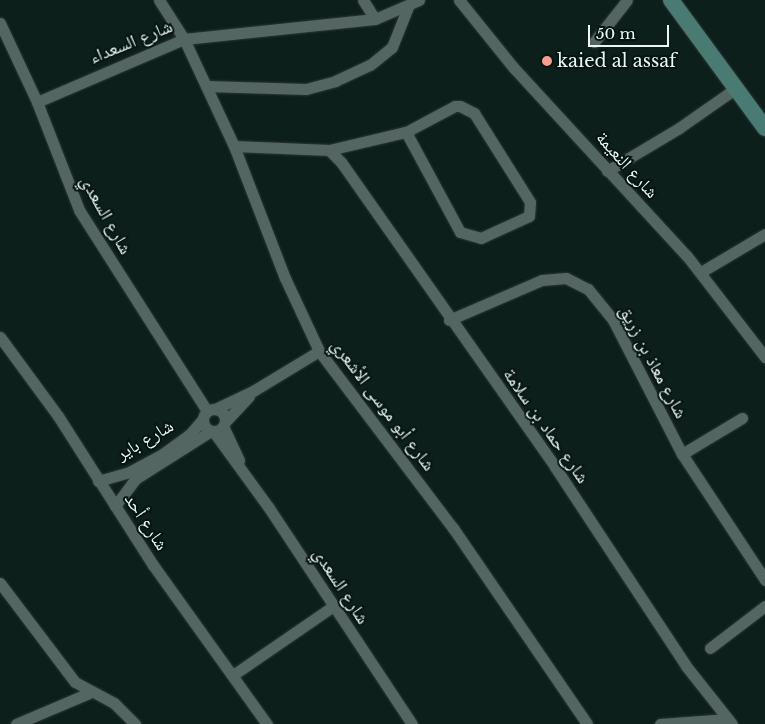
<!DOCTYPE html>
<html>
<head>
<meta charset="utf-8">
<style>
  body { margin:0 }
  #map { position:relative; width:765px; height:724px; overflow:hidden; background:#0d1f1b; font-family:"Libre Baskerville","Noto Naskh Arabic",serif }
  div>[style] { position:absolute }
  .roads { filter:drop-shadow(0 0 1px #2f3836) drop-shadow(0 0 1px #2f3836) }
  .street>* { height:11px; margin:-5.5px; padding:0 5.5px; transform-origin:5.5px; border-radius:5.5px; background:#536662 }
  .street>.ring { margin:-5.5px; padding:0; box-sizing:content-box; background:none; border:11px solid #536662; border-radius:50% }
  .secondary>* { height:16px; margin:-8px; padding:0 8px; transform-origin:8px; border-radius:8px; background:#4a7b73 }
  .dots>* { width:14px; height:14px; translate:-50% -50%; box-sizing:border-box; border:2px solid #051512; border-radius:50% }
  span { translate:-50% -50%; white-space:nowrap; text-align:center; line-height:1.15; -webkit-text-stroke:4px #051512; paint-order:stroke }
  .street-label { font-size:18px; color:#ecf7f4 }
  .poi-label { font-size:18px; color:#ecf7f4 }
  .left { translate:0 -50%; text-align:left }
  .scale { position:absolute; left:588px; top:25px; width:81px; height:22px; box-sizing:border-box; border:2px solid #ecf7f4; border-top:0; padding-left:6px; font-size:15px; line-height:18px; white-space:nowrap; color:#ecf7f4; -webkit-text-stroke:4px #051512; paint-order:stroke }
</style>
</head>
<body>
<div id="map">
  <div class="roads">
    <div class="street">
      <div style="left:159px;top:0;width:46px;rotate:57.3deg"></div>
      <div style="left:184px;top:39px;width:118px;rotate:65deg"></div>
      <div style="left:234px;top:146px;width:142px;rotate:68.9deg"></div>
      <div style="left:285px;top:278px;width:81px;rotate:65deg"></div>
      <div style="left:319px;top:351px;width:222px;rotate:52.9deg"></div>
      <div style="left:453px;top:528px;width:237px;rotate:55.6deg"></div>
      <div style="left:363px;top:0;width:22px;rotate:58deg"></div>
      <div style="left:459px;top:0;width:86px;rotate:51.1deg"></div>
      <div style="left:513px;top:67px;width:257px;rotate:47.4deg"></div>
      <div style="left:687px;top:256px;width:128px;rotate:52.3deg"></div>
      <div style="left:0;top:23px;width:87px;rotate:64.9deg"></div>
      <div style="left:37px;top:102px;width:116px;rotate:68.7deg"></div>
      <div style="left:79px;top:210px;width:238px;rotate:57.5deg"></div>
      <div style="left:594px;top:42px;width:53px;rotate:-51.8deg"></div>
      <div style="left:206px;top:86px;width:100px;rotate:1.7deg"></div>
      <div style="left:306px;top:89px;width:30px;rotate:-15deg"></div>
      <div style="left:335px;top:81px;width:38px;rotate:-25deg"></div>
      <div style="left:370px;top:65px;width:28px;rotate:-39deg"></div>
      <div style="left:392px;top:47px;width:43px;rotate:-68.2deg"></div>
      <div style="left:37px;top:102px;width:160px;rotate:-23.2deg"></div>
      <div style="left:184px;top:39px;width:192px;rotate:-6deg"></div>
      <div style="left:375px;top:19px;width:48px;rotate:-23.4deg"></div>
      <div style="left:234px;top:146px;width:95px;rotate:2.4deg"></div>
      <div style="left:329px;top:150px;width:79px;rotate:-13.2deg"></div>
      <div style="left:406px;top:132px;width:55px;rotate:-28deg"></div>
      <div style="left:455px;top:106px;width:5px"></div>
      <div style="left:460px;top:106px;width:16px;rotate:27deg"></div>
      <div style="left:474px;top:113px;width:105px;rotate:57.8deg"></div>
      <div style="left:530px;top:202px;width:14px;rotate:94deg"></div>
      <div style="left:529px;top:216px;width:53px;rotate:155.4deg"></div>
      <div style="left:481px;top:238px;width:22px;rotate:-164deg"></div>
      <div style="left:460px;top:232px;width:114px;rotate:-118.4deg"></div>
      <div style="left:329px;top:150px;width:17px;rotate:45deg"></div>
      <div style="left:341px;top:162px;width:373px;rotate:54.9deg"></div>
      <div style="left:555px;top:467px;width:238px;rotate:56.6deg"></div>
      <div style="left:686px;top:666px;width:74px;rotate:51.6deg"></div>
      <div style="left:607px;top:171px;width:84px;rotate:-30.8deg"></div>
      <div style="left:679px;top:128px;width:68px;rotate:-34.9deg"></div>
      <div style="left:701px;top:272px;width:74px;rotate:-30.7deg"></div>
      <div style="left:449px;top:320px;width:101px;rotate:-23.3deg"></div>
      <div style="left:542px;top:280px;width:24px;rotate:-5deg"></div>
      <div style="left:566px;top:278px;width:25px;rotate:27deg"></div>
      <div style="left:588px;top:289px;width:40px;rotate:51deg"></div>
      <div style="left:613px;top:320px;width:151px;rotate:62.8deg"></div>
      <div style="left:682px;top:454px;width:151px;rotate:56.6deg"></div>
      <div style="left:0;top:337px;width:98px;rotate:53.7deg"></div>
      <div style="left:58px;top:416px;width:177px;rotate:57.5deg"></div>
      <div style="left:153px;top:565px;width:196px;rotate:54.4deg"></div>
      <div class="ring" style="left:203px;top:409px;width:11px;height:11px"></div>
      <div style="left:215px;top:409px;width:42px;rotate:-25.3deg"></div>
      <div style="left:253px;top:391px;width:77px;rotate:-31.2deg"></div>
      <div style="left:225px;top:422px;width:35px;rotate:-47deg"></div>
      <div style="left:223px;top:426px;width:38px;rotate:65deg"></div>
      <div style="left:213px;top:431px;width:95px;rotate:54deg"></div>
      <div style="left:269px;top:508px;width:259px;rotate:56.5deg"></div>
      <div style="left:682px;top:454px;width:70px;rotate:-31deg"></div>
      <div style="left:98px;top:481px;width:32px;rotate:-16deg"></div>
      <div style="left:129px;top:472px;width:40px;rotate:-28deg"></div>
      <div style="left:164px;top:453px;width:31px;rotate:-36deg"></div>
      <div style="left:189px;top:435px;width:21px;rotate:-49deg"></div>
      <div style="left:115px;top:506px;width:34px;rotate:-53deg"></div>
      <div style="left:135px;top:479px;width:90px;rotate:-32.3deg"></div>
      <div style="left:0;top:583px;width:124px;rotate:52.9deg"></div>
      <div style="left:75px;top:682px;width:44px;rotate:28.3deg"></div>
      <div style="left:114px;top:703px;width:30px;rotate:45deg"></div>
      <div style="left:710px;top:648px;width:69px;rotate:-37.4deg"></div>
      <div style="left:233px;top:675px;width:120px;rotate:-34.5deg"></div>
      <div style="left:16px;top:724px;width:79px;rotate:-23deg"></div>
      <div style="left:660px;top:724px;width:68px;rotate:-4.2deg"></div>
    </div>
    <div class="secondary">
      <div style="left:671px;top:0;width:159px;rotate:53.7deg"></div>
    </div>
  </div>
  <div class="dots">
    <div style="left:547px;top:61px;background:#f59d8e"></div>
  </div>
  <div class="street-label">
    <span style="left:131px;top:42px;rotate:-22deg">شارع السعداء</span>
    <span style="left:627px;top:165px;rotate:48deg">شارع النعيمة</span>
    <span style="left:106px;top:215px;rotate:61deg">شارع السعدي</span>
    <span style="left:653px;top:362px;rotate:62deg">شارع معاذ بن زريق</span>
    <span style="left:383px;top:405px;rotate:53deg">شارع أبو موسى الأشعري</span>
    <span style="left:546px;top:426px;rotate:55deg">شارع حماد بن سلامة</span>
    <span style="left:145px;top:440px;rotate:-30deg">شارع باير</span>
    <span style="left:146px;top:522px;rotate:57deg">شارع أحد</span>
    <span style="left:341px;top:586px;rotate:57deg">شارع السعدي</span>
  </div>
  <div class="poi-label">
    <span class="left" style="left:557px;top:61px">kaied al assaf</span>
  </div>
  <div class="scale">50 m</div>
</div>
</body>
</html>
